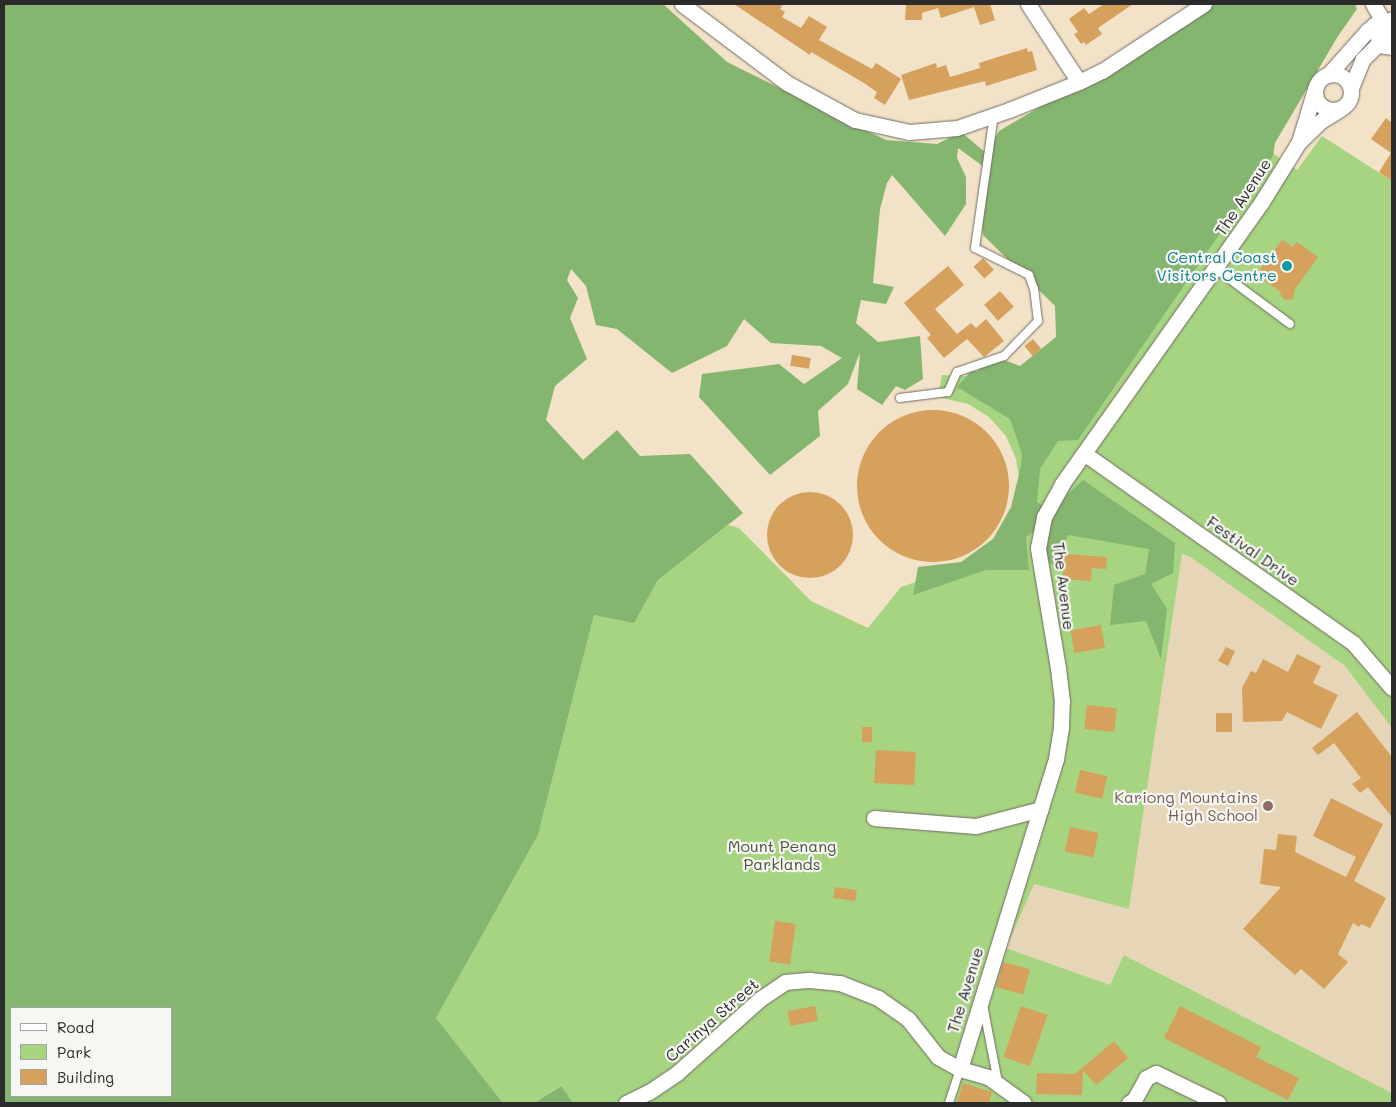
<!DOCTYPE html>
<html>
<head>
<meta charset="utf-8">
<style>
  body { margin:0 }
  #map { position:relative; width:1396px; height:1107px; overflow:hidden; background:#f2e2c8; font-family:Mali,sans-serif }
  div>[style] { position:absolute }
  .built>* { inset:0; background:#e7d5b7 }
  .green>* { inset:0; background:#a6d481 }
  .forest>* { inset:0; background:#84b66f }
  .building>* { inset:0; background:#d6a05d; transform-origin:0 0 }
  .round { border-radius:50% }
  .roads { filter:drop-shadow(0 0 1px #716b62) drop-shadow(0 0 1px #716b62) }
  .lane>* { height:8px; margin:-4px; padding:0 4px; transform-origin:4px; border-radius:4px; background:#fff }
  .street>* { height:15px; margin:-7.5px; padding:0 7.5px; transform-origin:7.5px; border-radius:7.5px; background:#fff }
  .street>.ring { margin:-7.5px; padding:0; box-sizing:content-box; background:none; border:15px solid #fff; border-radius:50% }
  .highway>* { height:28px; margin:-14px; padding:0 14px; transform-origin:14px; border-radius:14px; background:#fff }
  .dots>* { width:14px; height:14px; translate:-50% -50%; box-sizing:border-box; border:2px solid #f6f6f2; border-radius:50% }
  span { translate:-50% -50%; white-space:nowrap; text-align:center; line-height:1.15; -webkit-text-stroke:4.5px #f6f6f2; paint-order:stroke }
  .street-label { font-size:16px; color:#2b2b2b }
  .culture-label { font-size:16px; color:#0d838f }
  .right { translate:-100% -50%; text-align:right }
  .education-label { font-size:16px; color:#785e54 }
  .park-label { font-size:16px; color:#4a5540 }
  .frame { position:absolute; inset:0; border:5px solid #2b2b2b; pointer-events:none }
  .legend { position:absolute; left:10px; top:1007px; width:162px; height:90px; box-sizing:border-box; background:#f6f6f2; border:1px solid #a5a5a2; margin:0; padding:6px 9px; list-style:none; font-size:15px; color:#2b2b2b }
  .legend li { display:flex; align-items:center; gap:10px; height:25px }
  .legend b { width:25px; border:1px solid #a5a5a2 }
</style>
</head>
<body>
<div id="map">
  <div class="built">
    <div style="clip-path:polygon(1182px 554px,1189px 556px,1345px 666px,1392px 728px,1392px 1093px,1125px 955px,1110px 985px,1006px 948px,1033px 884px,1129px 909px)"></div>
  </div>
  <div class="green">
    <div style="clip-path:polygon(1322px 136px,1392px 181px,1392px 728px,1345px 666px,1189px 556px,1182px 554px,1129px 909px,1034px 884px,1006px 948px,1110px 985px,1124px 955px,1392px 1093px,1392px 1103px,573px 1103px,560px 1086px,534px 1103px,503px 1103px,436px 1018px,538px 835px,594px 615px,634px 622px,658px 580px,728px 525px,739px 528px,811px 601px,868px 628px,901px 587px,974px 562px,1007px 531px,1020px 484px,1016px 459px,1006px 436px,989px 417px,968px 404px,938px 397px,942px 375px,1007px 378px,1067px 344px,1255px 141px,1297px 170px)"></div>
  </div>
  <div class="forest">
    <div style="clip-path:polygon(evenodd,4px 4px,663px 4px,727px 62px,886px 140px,937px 144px,961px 132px,986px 153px,999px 131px,1215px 4px,1355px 4px,1357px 9px,1338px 36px,1275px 143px,1273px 156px,1078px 440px,1058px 441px,1040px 469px,1037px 502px,1051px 510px,1083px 480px,1175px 543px,1173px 573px,1151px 584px,1167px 609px,1161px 659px,1146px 621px,1110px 625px,1114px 585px,1145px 574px,1149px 549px,1068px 535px,1055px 569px,1044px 555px,1047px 521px,1026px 537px,1029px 570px,986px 570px,913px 595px,918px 567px,961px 562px,993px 539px,1011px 507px,1021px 466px,1022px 454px,1010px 419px,957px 387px,971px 371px,978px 371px,980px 365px,996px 357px,1020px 366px,1056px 337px,1055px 306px,983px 235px,981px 196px,988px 170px,958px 148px,957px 158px,966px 177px,966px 204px,945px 236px,892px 175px,887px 183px,880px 209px,873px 283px,894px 287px,886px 304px,861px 300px,856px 323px,878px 342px,920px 336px,923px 379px,905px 390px,896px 386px,882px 405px,857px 389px,860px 352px,848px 384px,818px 411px,820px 436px,770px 475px,699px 397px,702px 374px,779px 364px,804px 384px,842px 358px,821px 346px,771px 343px,744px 319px,727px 346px,672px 373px,617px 329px,596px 325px,586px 286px,571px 269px,567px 280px,578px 298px,570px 318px,587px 359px,555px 386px,546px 420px,583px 460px,617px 430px,640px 456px,690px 454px,743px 513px,658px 580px,634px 623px,594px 615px,538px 835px,436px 1018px,503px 1103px,4px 1103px,4px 4px,11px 1008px,171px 1008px,171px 1096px,11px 1096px,11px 1008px)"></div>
    <div style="clip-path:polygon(561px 1086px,573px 1103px,534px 1103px)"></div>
  </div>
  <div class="building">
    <div style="clip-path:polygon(734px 4px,783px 4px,780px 9px,785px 12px,782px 17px,801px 28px,809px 16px,827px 27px,819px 40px,872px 69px,876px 63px,901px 79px,885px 105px,874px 98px,877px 92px,864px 83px,811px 52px,810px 55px)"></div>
    <div style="clip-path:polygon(906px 4px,990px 4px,995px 20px,980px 25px,974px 7px,941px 18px,938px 8px,922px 13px,922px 20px,905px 20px)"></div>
    <div style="clip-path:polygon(1104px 4px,1133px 4px,1098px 28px,1102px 34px,1086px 45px,1084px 42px,1081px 44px,1074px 34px,1078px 32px,1069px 19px,1084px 8px,1089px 14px)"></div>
    <div style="clip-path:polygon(1027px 48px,1028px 52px,1032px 51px,1037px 70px,986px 86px,985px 81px,909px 100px,901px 75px,936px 63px,937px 68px,946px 65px,950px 77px,980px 68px,979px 63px)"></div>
    <div style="clip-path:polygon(1386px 118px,1392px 123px,1392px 181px,1379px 172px,1391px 153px,1371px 139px)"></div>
    <div style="clip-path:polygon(1282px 240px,1293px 247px,1297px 242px,1318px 257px,1295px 289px,1293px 299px,1285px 300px,1280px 294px,1281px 292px,1256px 275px)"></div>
    <div style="left:983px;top:258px;width:16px;height:13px;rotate:47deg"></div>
    <div style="clip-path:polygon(948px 266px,964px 285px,935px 309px,957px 334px,971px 323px,976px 328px,986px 319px,1004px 341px,984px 357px,967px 339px,944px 358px,927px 338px,931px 335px,904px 303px)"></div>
    <div style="left:1000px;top:291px;width:21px;height:21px;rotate:49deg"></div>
    <div style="left:1033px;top:339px;width:13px;height:11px;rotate:51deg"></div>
    <div style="left:792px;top:355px;width:19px;height:11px;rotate:9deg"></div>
    <div class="round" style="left:857px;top:410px;width:152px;height:152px"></div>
    <div class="round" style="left:767px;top:492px;width:86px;height:86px"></div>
    <div style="clip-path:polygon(1064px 554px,1107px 557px,1106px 569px,1092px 568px,1091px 581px,1063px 579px)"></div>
    <div style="left:1101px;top:625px;width:23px;height:31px;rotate:80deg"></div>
    <div style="clip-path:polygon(1226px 647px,1235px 651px,1228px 666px,1218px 661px)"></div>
    <div style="clip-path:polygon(1297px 654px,1321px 666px,1313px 683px,1338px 695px,1321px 729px,1287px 712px,1282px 721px,1243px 722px,1242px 688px,1251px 671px,1256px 673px,1263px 659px,1288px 672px)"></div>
    <div style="left:1087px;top:705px;width:30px;height:24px;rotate:6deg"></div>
    <div style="clip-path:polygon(1357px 712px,1392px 757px,1392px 817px,1368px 787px,1360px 793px,1352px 784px,1361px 778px,1334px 743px,1318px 755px,1312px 748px)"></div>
    <div style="left:1216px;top:713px;width:16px;height:19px"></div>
    <div style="left:862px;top:727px;width:10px;height:15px"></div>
    <div style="left:876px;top:750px;width:40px;height:33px;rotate:3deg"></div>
    <div style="left:1080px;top:770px;width:28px;height:23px;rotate:13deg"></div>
    <div style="clip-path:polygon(1331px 798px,1383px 824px,1354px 881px,1386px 898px,1370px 928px,1361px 924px,1359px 927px,1353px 923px,1338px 954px,1348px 962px,1324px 989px,1301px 969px,1295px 975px,1243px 929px,1281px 887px,1260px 884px,1264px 849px,1276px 850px,1278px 834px,1297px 836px,1295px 852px,1346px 877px,1356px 857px,1313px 836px)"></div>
    <div style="left:1070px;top:827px;width:29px;height:25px;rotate:12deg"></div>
    <div style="left:835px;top:887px;width:22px;height:11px;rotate:8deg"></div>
    <div style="left:775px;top:921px;width:21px;height:41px;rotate:8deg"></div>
    <div style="left:1003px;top:962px;width:28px;height:26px;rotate:15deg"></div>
    <div style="left:815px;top:1006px;width:15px;height:28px;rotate:79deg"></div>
    <div style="left:1021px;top:1006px;width:28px;height:54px;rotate:19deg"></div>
    <div style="clip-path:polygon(1180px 1006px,1261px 1047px,1256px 1057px,1299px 1078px,1288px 1100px,1164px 1038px)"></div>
    <div style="clip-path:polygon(1114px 1041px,1128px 1058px,1096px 1085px,1083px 1070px,1082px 1095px,1036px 1094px,1037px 1073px,1075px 1074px)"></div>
    <div style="clip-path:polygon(963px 1083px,992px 1092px,989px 1103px,957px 1103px)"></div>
  </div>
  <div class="roads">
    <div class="lane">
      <div style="left:1216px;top:269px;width:92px;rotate:36.6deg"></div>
      <div style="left:900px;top:398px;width:48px;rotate:-7.1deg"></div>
      <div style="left:948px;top:392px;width:22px;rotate:-66deg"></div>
      <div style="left:957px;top:372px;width:50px;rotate:-18.8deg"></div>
      <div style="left:1004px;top:356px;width:49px;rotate:-45.8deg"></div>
      <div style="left:1038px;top:321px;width:32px;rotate:-97deg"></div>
      <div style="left:1034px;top:289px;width:15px;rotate:-110deg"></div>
      <div style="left:1029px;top:275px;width:60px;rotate:-153.4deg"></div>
      <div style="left:975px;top:248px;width:134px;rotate:-81.9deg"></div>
      <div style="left:983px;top:1005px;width:78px;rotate:79deg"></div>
      <div style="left:949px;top:1103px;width:36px;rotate:-72deg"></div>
    </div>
    <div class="street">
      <div style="left:682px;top:4px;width:131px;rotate:37deg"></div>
      <div style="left:787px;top:83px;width:77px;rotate:28.6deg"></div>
      <div style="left:855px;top:120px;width:55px;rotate:12.5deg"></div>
      <div style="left:909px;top:132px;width:48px;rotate:-4.8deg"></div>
      <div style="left:957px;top:128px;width:55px;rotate:-19.1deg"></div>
      <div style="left:1009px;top:110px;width:75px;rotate:-21.8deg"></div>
      <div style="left:1079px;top:82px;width:25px;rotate:-26deg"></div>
      <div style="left:1102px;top:71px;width:122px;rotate:-33.3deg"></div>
      <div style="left:1028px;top:4px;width:93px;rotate:56.8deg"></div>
      <div style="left:1373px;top:4px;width:12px;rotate:59deg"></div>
      <div style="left:1379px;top:14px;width:18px;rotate:84deg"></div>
      <div class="ring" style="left:1315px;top:74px;width:21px;height:21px"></div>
      <div style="left:1328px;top:75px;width:59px;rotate:-48.4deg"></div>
      <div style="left:1367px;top:31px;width:9px;rotate:-41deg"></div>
      <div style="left:1374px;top:25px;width:19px;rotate:-18deg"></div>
      <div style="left:1351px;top:88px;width:31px;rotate:-68deg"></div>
      <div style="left:1363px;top:59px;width:25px;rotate:-45deg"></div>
      <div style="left:1381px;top:41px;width:10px;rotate:-17deg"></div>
      <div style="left:1300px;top:141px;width:29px;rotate:-44deg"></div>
      <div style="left:1321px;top:121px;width:22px;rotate:-32deg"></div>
      <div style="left:1085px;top:454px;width:329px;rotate:35.2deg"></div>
      <div style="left:1354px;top:644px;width:58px;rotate:49.2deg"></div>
      <div style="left:874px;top:818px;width:102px;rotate:4.5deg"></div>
      <div style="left:976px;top:826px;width:67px;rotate:-14.7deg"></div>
      <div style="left:960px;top:1069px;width:325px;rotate:-72.8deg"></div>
      <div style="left:1056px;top:759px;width:33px;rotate:-81deg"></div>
      <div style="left:1061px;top:726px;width:25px;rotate:-88deg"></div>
      <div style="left:1062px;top:701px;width:33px;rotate:-97deg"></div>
      <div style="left:1058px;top:668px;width:122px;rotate:-99.5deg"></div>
      <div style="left:1038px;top:548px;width:32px;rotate:-79deg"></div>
      <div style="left:1044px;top:517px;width:38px;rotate:-61deg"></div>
      <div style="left:1062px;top:484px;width:344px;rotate:-54.7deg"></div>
      <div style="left:1261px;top:203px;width:72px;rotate:-58.1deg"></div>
      <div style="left:1299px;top:142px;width:55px;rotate:-73.2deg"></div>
      <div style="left:626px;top:1103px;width:25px;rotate:-26deg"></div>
      <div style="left:649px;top:1092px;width:34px;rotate:-34deg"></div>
      <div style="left:677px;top:1073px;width:111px;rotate:-41.7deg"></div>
      <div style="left:760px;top:999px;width:30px;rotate:-34deg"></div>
      <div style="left:785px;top:982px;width:25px;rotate:-5deg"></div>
      <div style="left:810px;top:980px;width:30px;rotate:6deg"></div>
      <div style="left:840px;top:983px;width:41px;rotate:21.5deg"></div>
      <div style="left:878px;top:998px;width:37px;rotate:35deg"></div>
      <div style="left:908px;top:1019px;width:48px;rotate:51.7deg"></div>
      <div style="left:938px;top:1057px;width:25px;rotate:29deg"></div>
      <div style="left:960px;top:1069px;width:29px;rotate:16deg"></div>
      <div style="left:988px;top:1077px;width:44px;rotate:35.8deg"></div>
      <div style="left:1129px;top:1103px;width:6px;rotate:-31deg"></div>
      <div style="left:1134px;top:1100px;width:25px;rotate:-61deg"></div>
      <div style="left:1146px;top:1078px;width:11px;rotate:-27deg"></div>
      <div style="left:1156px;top:1073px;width:69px;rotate:25.8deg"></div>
    </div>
    <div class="highway">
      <div style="left:1385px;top:40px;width:7px;rotate:8deg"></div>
    </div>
  </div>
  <div class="dots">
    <div style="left:1287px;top:266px;background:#0f9aa8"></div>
    <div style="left:1268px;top:806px;background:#8d6e63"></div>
  </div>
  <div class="street-label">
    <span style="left:1243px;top:197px;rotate:-57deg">The Avenue</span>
    <span style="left:1253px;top:551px;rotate:35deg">Festival Drive</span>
    <span style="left:1064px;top:586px;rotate:83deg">The Avenue</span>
    <span style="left:965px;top:990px;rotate:-73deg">The Avenue</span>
    <span style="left:712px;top:1020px;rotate:-41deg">Carinya Street</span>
  </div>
  <div class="culture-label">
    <span class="right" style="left:1277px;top:266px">Central Coast<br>Visitors Centre</span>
  </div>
  <div class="education-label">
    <span class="right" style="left:1258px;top:806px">Kariong Mountains<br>High School</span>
  </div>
  <div class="park-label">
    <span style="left:782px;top:855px">Mount Penang<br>Parklands</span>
  </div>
  <div class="frame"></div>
  <ul class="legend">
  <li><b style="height:6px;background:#fff"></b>Road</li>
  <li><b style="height:14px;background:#a6d481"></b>Park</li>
  <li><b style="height:14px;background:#d6a05d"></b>Building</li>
  </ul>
</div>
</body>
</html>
